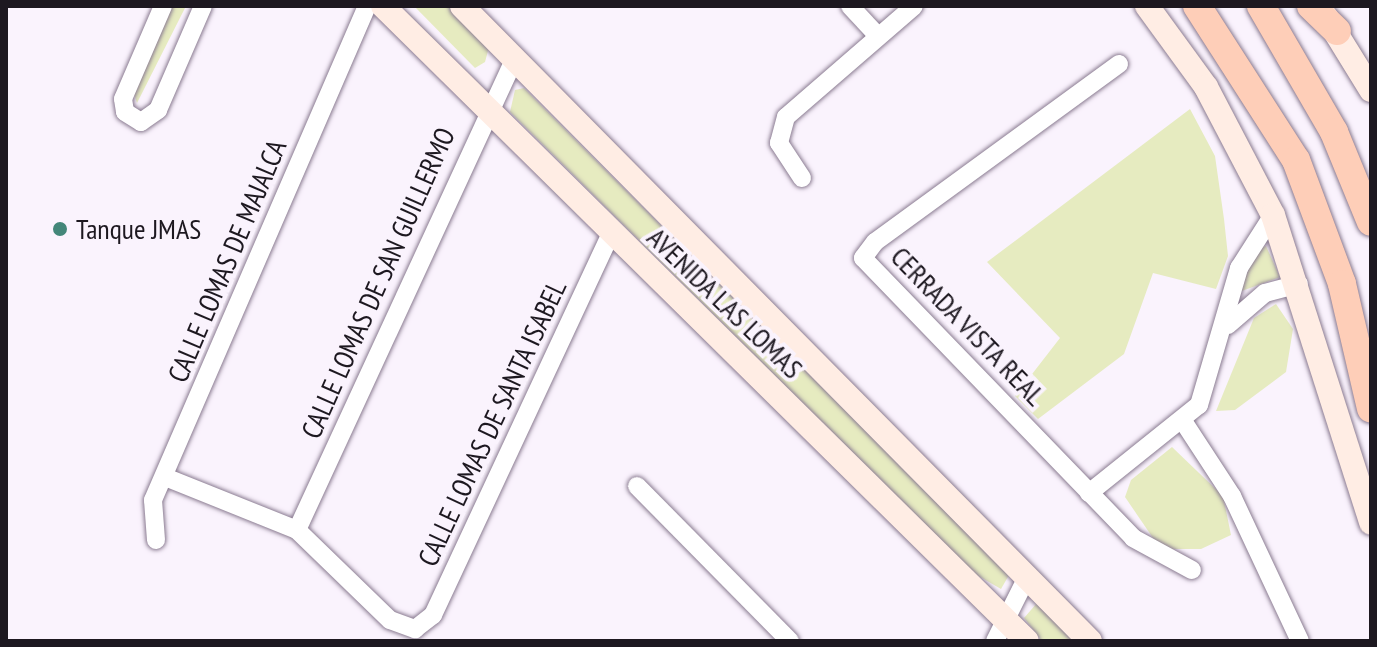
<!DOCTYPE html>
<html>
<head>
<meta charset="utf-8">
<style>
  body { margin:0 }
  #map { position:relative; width:1377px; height:647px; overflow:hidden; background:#faf3fd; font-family:"PT Sans Narrow",sans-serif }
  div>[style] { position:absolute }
  .green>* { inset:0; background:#e6ebc0 }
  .roads { filter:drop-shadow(0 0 2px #8a7b91) drop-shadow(0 0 2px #8a7b91) }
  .minor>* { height:18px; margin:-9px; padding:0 9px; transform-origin:9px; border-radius:9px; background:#fff }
  .secondary>* { height:24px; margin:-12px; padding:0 12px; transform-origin:12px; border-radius:12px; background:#ffede4 }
  .trunk>* { height:28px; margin:-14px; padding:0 14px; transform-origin:14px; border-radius:14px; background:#feceb8 }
  .dots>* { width:22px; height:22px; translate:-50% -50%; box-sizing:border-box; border:4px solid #faf3fd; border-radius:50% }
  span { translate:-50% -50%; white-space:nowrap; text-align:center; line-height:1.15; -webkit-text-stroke:8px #faf3fd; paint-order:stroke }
  .poi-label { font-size:28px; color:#1d1820 }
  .left { translate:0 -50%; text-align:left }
  .street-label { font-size:28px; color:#1d1820 }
  .frame { position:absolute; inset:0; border:8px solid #1d1820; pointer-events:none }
</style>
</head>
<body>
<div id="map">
  <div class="green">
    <div style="clip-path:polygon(172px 6px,186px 6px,137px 103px,134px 94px)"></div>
    <div style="clip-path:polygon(414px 6px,448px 6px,489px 47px,485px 62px,475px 68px)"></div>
    <div style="clip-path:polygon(524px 88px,1009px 575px,1001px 589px,975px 574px,510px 112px,515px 90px)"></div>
    <div style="clip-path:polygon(1190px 109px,1215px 156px,1224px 219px,1228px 256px,1216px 289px,1153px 273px,1124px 354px,1038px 419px,1015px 396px,1060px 338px,987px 262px)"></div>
    <div style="clip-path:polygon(1266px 246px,1280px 277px,1239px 292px,1256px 249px)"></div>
    <div style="clip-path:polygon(1276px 304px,1293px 329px,1286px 372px,1235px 410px,1216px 411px,1254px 318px)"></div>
    <div style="clip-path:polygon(1172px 447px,1223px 496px,1231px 535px,1201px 549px,1167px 549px,1155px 541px,1125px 497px,1131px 480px)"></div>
    <div style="clip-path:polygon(1037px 603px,1078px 641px,1042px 641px,1024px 618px)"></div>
  </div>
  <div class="roads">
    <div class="minor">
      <div style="left:163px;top:6px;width:101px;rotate:113.3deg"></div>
      <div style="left:123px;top:99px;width:13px;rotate:81deg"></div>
      <div style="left:125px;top:112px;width:19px;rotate:32deg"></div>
      <div style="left:141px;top:122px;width:21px;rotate:-35deg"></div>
      <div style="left:158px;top:110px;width:113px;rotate:-66.6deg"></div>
      <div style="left:850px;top:6px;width:41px;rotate:47deg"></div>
      <div style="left:1119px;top:64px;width:302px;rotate:143.9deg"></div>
      <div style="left:875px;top:242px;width:20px;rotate:127deg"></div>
      <div style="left:863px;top:258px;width:389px;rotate:46deg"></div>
      <div style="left:1133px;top:538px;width:67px;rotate:28.5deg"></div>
      <div style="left:802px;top:178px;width:42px;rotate:-123.3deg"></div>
      <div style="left:779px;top:143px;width:27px;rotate:-75deg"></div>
      <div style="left:786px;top:117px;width:169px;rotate:-40.9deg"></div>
      <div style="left:1228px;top:325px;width:49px;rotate:-40.9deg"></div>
      <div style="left:1265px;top:293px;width:35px;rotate:-15deg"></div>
      <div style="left:1183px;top:421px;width:90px;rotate:56.8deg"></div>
      <div style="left:1232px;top:496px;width:160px;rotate:64.9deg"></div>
      <div style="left:165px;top:477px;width:142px;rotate:21.9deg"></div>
      <div style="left:297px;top:530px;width:129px;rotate:44.1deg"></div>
      <div style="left:390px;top:620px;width:27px;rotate:20deg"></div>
      <div style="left:415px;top:629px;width:23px;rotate:-38deg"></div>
      <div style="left:433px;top:615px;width:421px;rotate:-65deg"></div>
      <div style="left:637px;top:486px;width:218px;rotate:45.4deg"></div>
      <div style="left:1089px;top:493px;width:141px;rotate:-38.7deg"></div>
      <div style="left:1199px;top:405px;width:143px;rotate:-73.7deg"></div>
      <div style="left:1239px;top:268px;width:63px;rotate:-57.3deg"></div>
      <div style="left:297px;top:530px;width:518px;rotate:-65.22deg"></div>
      <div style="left:156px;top:540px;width:40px;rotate:-94.3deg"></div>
      <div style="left:153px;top:500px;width:538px;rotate:-66.58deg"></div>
      <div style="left:995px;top:641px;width:69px;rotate:-63.4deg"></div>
    </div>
    <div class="secondary">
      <div style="left:383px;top:6px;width:904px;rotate:44.6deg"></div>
      <div style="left:462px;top:6px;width:893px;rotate:45.32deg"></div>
      <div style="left:1147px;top:6px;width:100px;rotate:53.9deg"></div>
      <div style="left:1206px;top:87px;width:144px;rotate:62.4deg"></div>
      <div style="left:1273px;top:215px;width:323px;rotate:72.3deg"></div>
      <div style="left:1326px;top:17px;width:86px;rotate:58.3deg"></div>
    </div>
    <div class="trunk">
      <div style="left:1197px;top:6px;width:183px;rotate:57.3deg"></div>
      <div style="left:1296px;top:160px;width:132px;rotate:69.6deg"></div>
      <div style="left:1342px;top:284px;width:128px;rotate:76.9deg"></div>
      <div style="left:1261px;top:6px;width:146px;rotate:59.9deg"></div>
      <div style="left:1334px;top:132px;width:97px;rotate:67.7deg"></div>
      <div style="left:1311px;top:6px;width:36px;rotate:44deg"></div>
    </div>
  </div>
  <div class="dots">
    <div style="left:60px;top:229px;background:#438679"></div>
  </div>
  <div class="poi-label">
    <span class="left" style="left:76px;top:229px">Tanque JMAS</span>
  </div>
  <div class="street-label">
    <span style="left:227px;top:261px;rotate:-67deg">CALLE LOMAS DE MAJALCA</span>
    <span style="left:378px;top:283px;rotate:-66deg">CALLE LOMAS DE SAN GUILLERMO</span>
    <span style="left:725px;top:303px;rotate:44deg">AVENIDA LAS LOMAS</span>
    <span style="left:968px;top:326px;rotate:46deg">CERRADA VISTA REAL</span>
    <span style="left:492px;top:423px;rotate:-65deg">CALLE LOMAS DE SANTA ISABEL</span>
  </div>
  <div class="frame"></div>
</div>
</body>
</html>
